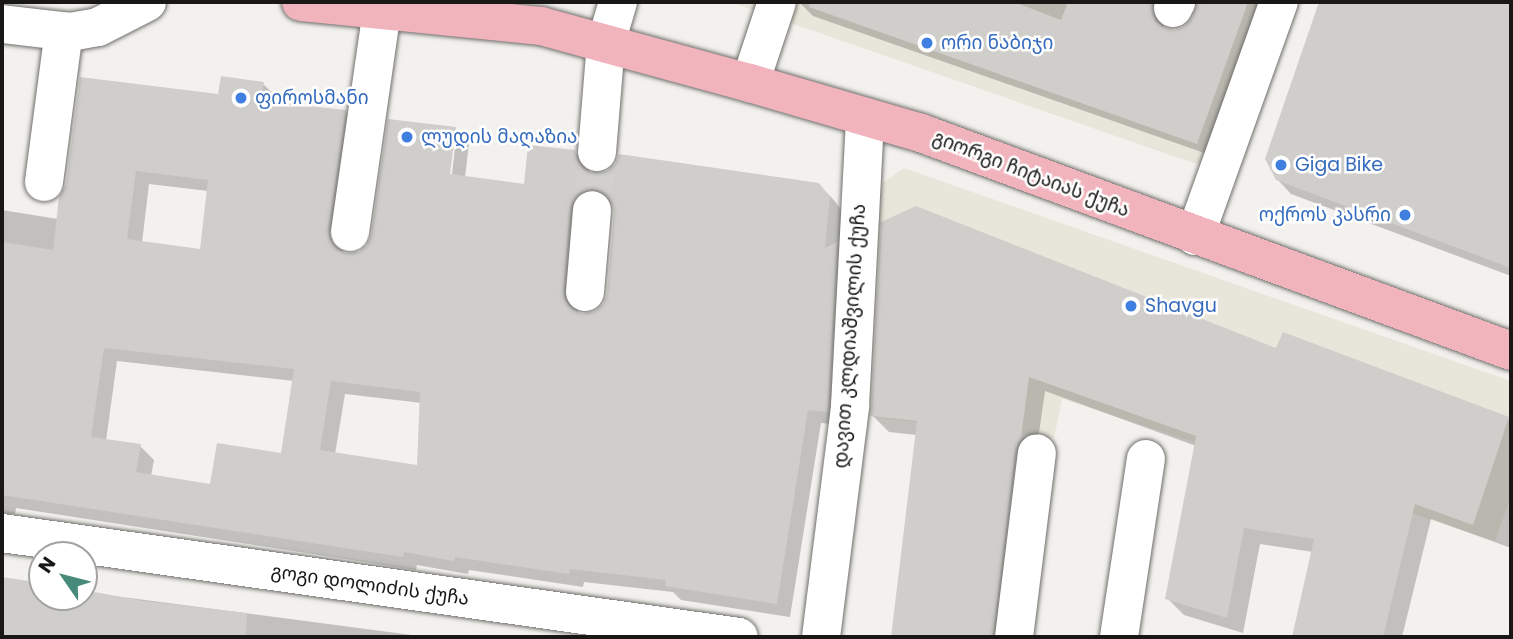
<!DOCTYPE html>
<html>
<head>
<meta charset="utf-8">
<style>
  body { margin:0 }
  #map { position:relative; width:1513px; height:639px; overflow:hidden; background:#f2f1ed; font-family:Poppins,"Noto Sans Georgian",sans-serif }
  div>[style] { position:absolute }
  .built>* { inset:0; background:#e8e5da }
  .shadow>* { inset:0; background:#0003 }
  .building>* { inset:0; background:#d0cecb }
  .minor-tunnel>* { height:38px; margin-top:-19px; transform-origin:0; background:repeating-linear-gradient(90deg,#d1d0cd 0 38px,transparent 0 57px) }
  .roads { filter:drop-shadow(0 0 2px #706f6c) drop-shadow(0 0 2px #706f6c) }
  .minor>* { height:38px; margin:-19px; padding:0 19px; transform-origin:19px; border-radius:19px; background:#fff }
  .major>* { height:38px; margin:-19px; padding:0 19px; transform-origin:19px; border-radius:19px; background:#f1b4bd }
  .dots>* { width:19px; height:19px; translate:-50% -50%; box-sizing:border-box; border:4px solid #fff; border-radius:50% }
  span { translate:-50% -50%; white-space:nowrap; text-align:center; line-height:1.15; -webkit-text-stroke:5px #fff; paint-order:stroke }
  .shop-label { font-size:19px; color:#366cbe }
  .left { translate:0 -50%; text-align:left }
  .right { translate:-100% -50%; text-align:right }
  .street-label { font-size:19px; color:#191817 }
  .frame { position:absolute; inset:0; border:4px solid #191817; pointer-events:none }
  .north { position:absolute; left:28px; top:541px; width:70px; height:70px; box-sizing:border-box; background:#fff; border:2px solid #a3a3a2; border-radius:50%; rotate:305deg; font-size:19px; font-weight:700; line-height:28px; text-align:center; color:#191817 }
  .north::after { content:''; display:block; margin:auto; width:24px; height:32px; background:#478a7c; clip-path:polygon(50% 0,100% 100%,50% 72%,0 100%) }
</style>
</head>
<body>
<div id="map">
  <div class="built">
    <div style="clip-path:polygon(730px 2px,1263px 2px,1209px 159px,1199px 165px)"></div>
    <div style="clip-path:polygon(904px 168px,1511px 381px,1511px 496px,1495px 541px,1062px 399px,1054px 438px,857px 415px,881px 184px)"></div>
  </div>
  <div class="shadow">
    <div style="clip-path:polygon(1172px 2px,1163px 24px,1165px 30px,1174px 32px,1186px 28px,1197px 12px,1199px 2px,1265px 2px,1210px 155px,813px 16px,799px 2px)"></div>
    <div style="clip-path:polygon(1322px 2px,1511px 2px,1511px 276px,1291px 194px,1277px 179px,1267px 159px)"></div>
    <div style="clip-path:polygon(evenodd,263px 84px,277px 97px,276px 104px,345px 111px,359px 125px,343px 254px,359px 254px,368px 247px,455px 129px,469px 143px,465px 178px,525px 186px,574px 151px,589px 166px,590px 174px,818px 184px,833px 199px,843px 212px,841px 425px,821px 423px,790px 617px,681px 600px,673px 592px,584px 582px,583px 587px,469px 570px,468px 574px,417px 565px,416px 570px,16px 508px,15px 514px,2px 512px,2px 210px,58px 219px,220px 96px,263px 84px,453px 139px,456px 139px,451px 183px,447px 182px,453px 139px,263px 84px,149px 184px,208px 191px,201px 251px,142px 243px,149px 184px,263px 84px,608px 201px,614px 203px,616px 211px,608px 295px,604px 306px,594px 314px,584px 316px,578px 313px,577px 306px,608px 201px,263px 84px,117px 361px,294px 381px,283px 455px,211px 486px,151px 476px,154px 460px,140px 446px,106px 441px,117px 361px,263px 84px,345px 394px,422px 403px,419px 467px,335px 454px,345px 394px)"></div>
    <div style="clip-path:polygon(883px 223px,1277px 350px,1284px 335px,1511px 420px,1511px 548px,1431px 519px,1402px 637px,1294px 637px,1313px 552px,1260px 544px,1243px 633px,1184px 615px,1167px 598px,1196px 446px,1045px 391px,1010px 637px,893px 637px,917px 435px,889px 432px,873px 416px)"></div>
    <div style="clip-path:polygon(21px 582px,42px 585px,42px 597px,84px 597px,84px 592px,427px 637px,12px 637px)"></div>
  </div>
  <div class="building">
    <div style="clip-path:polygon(810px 2px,1014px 2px,1061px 20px,1068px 2px,1153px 2px,1155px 21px,1163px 27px,1174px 30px,1184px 27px,1192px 18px,1198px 2px,1248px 2px,1197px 144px,809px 7px)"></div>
    <div style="clip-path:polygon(1319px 2px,1511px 2px,1511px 268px,1276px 180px,1265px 159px)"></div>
    <div style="clip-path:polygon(evenodd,221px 76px,264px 82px,261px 101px,346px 110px,328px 230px,330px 239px,336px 249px,346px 253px,359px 252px,367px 246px,371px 236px,388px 119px,456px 127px,450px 174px,524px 184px,528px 145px,575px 150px,578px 162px,584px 170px,595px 174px,607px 171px,615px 164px,619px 154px,819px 183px,830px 197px,825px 248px,837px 242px,828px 404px,827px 412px,808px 410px,777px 604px,665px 586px,666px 580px,570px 569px,569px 574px,455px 557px,454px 561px,404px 552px,403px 557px,2px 495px,2px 242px,53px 250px,59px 197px,66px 185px,80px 77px,218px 94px,221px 76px,136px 171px,208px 180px,200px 249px,127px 239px,136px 171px,221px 76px,593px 188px,605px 193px,611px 200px,614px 211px,607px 294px,603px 304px,595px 311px,582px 314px,572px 309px,565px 301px,563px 291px,570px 208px,575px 197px,583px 190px,593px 188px,221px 76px,104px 348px,294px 369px,281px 453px,217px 443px,210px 484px,136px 472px,141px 444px,91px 437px,104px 348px,221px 76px,331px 381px,420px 392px,417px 465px,320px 450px,331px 381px)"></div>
    <div style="clip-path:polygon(916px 206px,1276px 348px,1283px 332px,1509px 417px,1473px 525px,1415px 504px,1383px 637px,1292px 637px,1314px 539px,1244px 528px,1227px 618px,1165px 599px,1196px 436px,1029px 377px,1021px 438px,1015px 450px,993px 637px,891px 637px,917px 421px,871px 416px,881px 222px)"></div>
    <div style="clip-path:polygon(2px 577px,42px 583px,42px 597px,84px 597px,84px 590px,143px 601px,247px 613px,246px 637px,2px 637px)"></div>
  </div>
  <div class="minor-tunnel">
    <div style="left:592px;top:210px;width:58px;rotate:-85.1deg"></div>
  </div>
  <div class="roads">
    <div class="minor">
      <div style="left:1173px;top:8px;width:7px;rotate:-63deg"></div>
      <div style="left:2px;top:24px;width:68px;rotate:6.7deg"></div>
      <div style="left:70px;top:32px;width:28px;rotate:-10deg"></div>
      <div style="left:98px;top:27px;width:55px;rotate:-27deg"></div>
      <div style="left:750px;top:83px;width:85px;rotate:-71.6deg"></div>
      <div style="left:597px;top:152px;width:109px;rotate:-85.3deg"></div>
      <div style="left:606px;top:43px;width:43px;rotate:-73.7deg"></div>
      <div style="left:44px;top:182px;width:152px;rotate:-82.5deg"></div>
      <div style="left:350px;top:232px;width:224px;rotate:-81.8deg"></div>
      <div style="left:1195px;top:236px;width:249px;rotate:-70.3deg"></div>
      <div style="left:585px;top:292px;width:82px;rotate:-85.1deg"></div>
      <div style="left:2px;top:533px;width:744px;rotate:8.03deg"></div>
      <div style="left:821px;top:637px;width:233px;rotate:-82.8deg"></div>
      <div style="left:850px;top:406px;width:289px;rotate:-87deg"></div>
      <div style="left:1014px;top:637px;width:185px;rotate:-82.9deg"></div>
      <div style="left:1119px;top:637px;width:180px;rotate:-81.4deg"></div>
    </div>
    <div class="major">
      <div style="left:301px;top:2px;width:241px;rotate:5.7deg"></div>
      <div style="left:541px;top:26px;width:217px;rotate:15.3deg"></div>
      <div style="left:750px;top:83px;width:178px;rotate:16.3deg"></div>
      <div style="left:921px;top:133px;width:629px;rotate:20.28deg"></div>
    </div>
  </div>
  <div class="dots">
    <div style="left:927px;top:43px;background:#3f7fe0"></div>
    <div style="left:241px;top:98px;background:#3f7fe0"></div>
    <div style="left:407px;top:137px;background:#3f7fe0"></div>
    <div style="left:1281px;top:165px;background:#3f7fe0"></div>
    <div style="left:1405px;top:215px;background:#3f7fe0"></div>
    <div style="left:1131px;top:306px;background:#3f7fe0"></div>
  </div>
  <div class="shop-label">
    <span class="left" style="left:941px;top:43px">ორი ნაბიჯი</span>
    <span class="left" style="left:255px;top:98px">ფიროსმანი</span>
    <span class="left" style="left:421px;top:137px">ლუდის მაღაზია</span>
    <span class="left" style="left:1295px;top:165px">Giga Bike</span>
    <span class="right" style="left:1391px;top:215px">ოქროს კასრი</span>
    <span class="left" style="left:1145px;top:306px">Shavgu</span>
  </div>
  <div class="street-label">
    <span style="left:1031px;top:174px;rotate:21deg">გიორგი ჩიტაიას ქუჩა</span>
    <span style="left:850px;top:336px;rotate:-86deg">დავით კლდიაშვილის ქუჩა</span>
    <span style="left:370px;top:585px;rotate:8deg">გოგი დოლიძის ქუჩა</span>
  </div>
  <div class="frame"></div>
  <div class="north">N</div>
</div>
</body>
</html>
